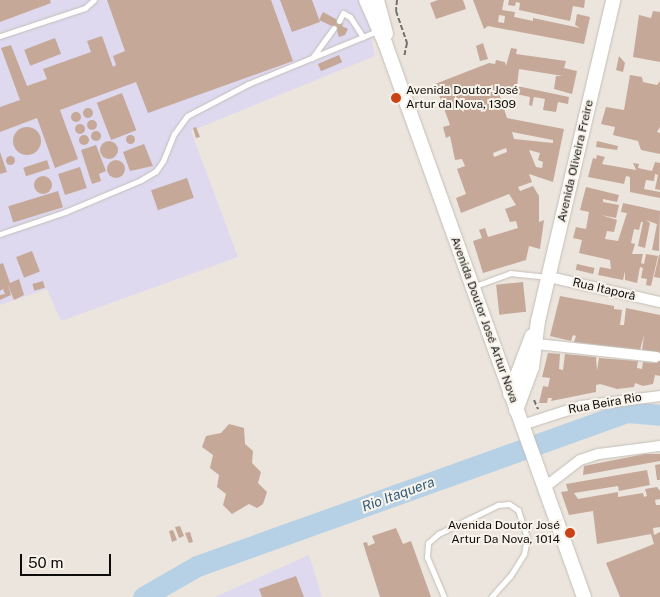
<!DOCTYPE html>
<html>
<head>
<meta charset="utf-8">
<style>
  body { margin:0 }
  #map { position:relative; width:660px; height:597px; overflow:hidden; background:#ebe5dd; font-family:"Public Sans",sans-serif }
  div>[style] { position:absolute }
  .industrial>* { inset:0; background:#ded9ef }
  .river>* { height:21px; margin:-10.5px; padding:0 10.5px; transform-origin:10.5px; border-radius:10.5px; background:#b6d1e6 }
  .building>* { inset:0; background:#c5a898; transform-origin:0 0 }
  .round { border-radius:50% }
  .path>* { height:2px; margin-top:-1px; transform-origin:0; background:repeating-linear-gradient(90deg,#74716c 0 5px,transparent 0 7.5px) }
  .roads { filter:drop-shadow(0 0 1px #c3beb6) drop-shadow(0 0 1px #c3beb6) }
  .lane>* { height:5px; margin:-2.5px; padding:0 2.5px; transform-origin:2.5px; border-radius:2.5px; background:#fff }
  .street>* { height:10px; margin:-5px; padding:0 5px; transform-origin:5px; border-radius:5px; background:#fff }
  .secondary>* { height:14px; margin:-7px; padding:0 7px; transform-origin:7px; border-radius:7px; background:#fff }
  .dots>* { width:14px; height:14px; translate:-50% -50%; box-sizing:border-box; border:2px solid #f8f3ea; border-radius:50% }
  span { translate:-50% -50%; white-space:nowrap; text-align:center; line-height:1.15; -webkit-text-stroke:4px #f8f3ea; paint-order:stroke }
  .poi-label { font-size:12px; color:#0e0c0a }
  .left { translate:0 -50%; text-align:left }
  .right { translate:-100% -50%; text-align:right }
  .street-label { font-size:12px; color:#0e0c0a }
  .water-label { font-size:14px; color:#2f5c7b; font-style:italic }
  .scale { position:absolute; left:20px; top:554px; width:91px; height:22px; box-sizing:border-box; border:2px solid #0e0c0a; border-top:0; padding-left:6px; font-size:15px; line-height:18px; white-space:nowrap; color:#0e0c0a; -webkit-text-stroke:4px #f8f3ea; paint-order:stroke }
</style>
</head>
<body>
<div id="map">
  <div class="industrial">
    <div style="clip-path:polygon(0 0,364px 0,375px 56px,191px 131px,238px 257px,61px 321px,47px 289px,0 305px)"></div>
    <div style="clip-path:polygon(309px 555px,322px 597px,215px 597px)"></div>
  </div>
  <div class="river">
    <div style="left:143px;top:597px;width:62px;rotate:-29.9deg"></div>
    <div style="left:197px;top:566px;width:457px;rotate:-19.7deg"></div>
    <div style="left:627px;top:412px;width:33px;rotate:5deg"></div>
  </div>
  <div class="building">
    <div style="clip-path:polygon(0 0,50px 0,51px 3px,0 22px)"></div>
    <div style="clip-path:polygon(107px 0,271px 0,293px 61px,148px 113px,136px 82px,60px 110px,78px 159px,55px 168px,37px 118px,0 132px,0 107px,20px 100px,1px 48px,11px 45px,27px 86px,47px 79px,43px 69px,91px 52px,87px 41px,102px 36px,113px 67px,116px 65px,113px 56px,125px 51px)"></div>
    <div style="clip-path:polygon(280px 0,312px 0,320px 22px,292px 32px)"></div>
    <div style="clip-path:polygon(438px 0,463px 0,466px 9px,436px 19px,430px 3px)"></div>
    <div style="clip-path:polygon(evenodd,473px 0,504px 0,502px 10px,515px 12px,514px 17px,533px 21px,533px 18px,580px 28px,575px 25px,577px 14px,590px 17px,584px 44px,488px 26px,484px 29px,473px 0,499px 15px,505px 16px,504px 23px,498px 22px,499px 15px)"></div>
    <div style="clip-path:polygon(509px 0,585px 0,584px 8px,573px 6px,570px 21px,519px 10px,520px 3px,516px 2px,515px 6px,508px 5px)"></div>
    <div style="clip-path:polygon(653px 11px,660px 12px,660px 62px,633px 57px,639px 15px,651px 18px)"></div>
    <div style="clip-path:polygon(323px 12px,343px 23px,342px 26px,348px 29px,345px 35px,339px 37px,336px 28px,319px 20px)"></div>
    <div style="left:55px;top:38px;width:17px;height:33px;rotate:69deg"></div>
    <div style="clip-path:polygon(483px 43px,488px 59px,480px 61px,476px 46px)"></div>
    <div style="clip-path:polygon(evenodd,511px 48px,517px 49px,516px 54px,566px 61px,564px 68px,577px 71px,572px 94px,554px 89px,556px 76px,563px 76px,519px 69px,517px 86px,569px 97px,568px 104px,558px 102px,556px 112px,543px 110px,545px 99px,534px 97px,532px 106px,529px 105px,530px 97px,498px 90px,507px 118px,564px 129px,553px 182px,529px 174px,532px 182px,518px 187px,520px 191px,533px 186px,539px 196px,539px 222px,544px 220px,540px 249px,529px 246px,526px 260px,483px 273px,473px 241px,482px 238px,479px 230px,485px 228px,488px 237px,518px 228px,516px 221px,510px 222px,505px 209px,516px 205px,509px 194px,461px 213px,456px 198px,466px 194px,457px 169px,465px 166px,462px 159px,455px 160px,450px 136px,446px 138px,443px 127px,450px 125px,435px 84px,489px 63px,495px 64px,496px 60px,505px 62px,506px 66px,511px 48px,512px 132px,553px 140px,553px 143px,514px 139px,512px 132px,511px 48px,506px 148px,507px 152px,494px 157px,493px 153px,506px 148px,511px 48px,529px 150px,540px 153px,538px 160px,543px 162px,542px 168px,536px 167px,529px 150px)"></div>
    <div style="left:339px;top:55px;width:8px;height:23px;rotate:67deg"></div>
    <div style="clip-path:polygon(619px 56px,625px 63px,623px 72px,616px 70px)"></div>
    <div style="clip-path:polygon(630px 75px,642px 77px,643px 82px,657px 85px,660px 81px,660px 127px,657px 132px,660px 133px,660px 154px,641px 150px,638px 141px,613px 135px,615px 127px,601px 124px,606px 107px,624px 110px)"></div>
    <div style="left:122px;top:93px;width:40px;height:27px;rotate:69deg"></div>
    <div class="round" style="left:83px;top:108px;width:10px;height:10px"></div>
    <div class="round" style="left:71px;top:112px;width:10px;height:10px"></div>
    <div class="round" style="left:87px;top:120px;width:10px;height:10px"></div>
    <div class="round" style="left:75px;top:124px;width:10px;height:10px"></div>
    <div style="clip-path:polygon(196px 127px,200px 137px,196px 138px,193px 128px)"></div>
    <div class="round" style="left:13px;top:127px;width:28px;height:28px"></div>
    <div class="round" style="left:91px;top:131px;width:10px;height:10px"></div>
    <div class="round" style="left:125.5px;top:134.5px;width:9px;height:9px"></div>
    <div class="round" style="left:79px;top:135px;width:10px;height:10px"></div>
    <div style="clip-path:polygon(597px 141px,618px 146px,617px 150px,596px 147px)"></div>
    <div class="round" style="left:100px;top:141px;width:18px;height:18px"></div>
    <div style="clip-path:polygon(144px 144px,153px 166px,130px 171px,123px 152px)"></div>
    <div style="clip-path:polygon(96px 145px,106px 171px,99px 174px,101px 181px,92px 184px,81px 150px)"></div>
    <div style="clip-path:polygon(0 152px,7px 172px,0 174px)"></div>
    <div style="clip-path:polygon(597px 155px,605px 157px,602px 164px,636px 170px,633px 163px,639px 164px,638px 168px,652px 171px,655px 162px,660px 163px,660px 190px,655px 189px,658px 175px,655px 174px,654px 181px,646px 180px,644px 189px,660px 192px,660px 198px,630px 192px,630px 177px,626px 176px,624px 184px,588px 177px,593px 158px,596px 159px)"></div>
    <div class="round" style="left:5.5px;top:155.5px;width:9px;height:9px"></div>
    <div style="left:47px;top:160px;width:9px;height:25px;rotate:72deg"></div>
    <div class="round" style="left:107px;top:160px;width:18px;height:18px"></div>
    <div style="left:80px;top:167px;width:22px;height:23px;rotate:72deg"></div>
    <div class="round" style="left:34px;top:176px;width:18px;height:18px"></div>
    <div style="left:187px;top:178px;width:21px;height:38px;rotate:71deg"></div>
    <div style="clip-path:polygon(586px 187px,619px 195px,617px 202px,603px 199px,603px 202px,619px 205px,616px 218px,601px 215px,617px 220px,614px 232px,607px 231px,605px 239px,618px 241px,627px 213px,621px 212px,623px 203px,660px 211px,659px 251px,652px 250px,657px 224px,651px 222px,646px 220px,650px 223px,645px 248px,638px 246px,643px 222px,641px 222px,639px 230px,634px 229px,631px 243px,635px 244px,632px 254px,643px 254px,641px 263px,644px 264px,646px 254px,658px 256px,651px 286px,646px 285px,647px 279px,641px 278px,643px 268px,640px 267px,637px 283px,625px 280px,625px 271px,623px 280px,598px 275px,600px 267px,611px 269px,610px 260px,579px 253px,582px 240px,573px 238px,576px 227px,586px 229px,589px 212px,580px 210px)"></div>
    <div style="left:58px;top:191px;width:17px;height:52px;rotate:73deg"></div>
    <div style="left:32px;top:251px;width:22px;height:17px;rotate:69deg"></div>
    <div style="clip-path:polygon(659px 255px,660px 255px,660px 278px,654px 277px)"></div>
    <div style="clip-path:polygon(3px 263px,10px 283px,19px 279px,24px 295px,14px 300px,8px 285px,11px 295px,0 300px,0 295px,5px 294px,3px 289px,0 291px,0 264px)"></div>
    <div style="left:577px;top:264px;width:18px;height:6px;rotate:13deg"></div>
    <div style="left:43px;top:281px;width:7px;height:11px;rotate:74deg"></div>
    <div style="left:523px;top:282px;width:30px;height:27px;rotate:84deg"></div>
    <div style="clip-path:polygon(560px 296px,614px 306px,614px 309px,622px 310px,620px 325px,624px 325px,626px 308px,660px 315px,660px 353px,642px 351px,644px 335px,640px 350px,574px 342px,576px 336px,573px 335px,571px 341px,550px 336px)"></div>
    <div style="clip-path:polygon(548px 353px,560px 354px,559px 369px,563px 370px,565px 354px,596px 357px,597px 371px,599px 358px,638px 361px,637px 368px,642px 369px,643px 362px,657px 363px,660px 353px,660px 376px,655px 375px,653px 384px,643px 386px,635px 383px,634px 387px,617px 389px,600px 384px,596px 385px,596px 392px,551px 401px,552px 398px,548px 398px,547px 403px,539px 403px,543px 386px,548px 387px,550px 378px,542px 377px)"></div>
    <div style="clip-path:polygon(229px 424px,244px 428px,245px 444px,253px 451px,252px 463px,261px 472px,258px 483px,267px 492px,263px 504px,257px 508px,249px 504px,232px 514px,223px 505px,226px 494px,217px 487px,219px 475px,210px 468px,213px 455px,202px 447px,206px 436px,221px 433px)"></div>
    <div style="clip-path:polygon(645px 454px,660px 454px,660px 461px,583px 475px,584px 466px)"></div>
    <div style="clip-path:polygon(660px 464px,660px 480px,657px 480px,655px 465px)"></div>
    <div style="clip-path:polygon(647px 470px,650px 485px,619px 491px,618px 486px,574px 493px,578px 499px,618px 492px,618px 497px,643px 493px,644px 497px,647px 496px,645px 489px,657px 487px,660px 491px,660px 499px,655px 500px,656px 505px,660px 505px,660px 527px,653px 528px,654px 535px,660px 532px,660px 597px,620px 597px,606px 563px,654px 544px,651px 534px,597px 544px,593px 511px,569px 515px,561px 492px,568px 491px,566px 484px)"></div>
    <div style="clip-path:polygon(180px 526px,184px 536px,179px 538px,175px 527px)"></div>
    <div style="clip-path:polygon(396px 528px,403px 544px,411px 541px,431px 597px,380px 597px,363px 543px,367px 542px,368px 546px,375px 543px,372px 536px)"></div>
    <div style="clip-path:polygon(173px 530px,177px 540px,172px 542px,169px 531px)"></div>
    <div style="clip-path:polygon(190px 532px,193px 542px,189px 543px,185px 533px)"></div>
    <div style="clip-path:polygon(296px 576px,304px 597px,262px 597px,259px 589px)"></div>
  </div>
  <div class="path">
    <div style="left:397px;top:0;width:11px;rotate:95deg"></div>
    <div style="left:396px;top:11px;width:34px;rotate:71deg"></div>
    <div style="left:407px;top:43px;width:14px;rotate:102deg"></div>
    <div style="left:534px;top:400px;width:10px;rotate:66deg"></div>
  </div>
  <div class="roads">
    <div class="lane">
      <div style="left:339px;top:21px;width:9px;rotate:-63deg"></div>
      <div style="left:343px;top:13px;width:8px;rotate:30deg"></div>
      <div style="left:350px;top:17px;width:24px;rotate:57deg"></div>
      <div style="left:0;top:36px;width:89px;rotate:-18.2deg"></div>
      <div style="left:85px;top:8px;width:12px;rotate:-42deg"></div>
      <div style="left:312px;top:58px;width:37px;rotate:-54deg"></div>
      <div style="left:0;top:234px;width:69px;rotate:-18.7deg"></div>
      <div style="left:65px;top:212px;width:82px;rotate:-22.8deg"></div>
      <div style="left:141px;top:180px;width:17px;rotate:-31deg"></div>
      <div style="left:156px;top:171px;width:12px;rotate:-55deg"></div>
      <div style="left:163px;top:161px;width:29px;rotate:-68deg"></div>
      <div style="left:174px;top:134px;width:22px;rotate:-54deg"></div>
      <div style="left:187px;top:116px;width:69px;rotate:-27.7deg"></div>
      <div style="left:248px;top:84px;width:139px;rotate:-22.3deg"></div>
      <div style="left:475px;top:286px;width:37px;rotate:-20deg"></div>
      <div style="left:510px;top:273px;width:38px;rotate:6deg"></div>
      <div style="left:444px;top:597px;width:43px;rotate:-113deg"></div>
      <div style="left:427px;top:557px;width:14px;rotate:-86deg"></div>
      <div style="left:428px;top:543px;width:13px;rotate:-42deg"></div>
      <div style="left:438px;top:534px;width:67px;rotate:-25.8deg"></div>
      <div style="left:498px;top:505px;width:11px;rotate:-5deg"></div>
      <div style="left:509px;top:504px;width:11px;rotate:34deg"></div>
      <div style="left:518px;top:510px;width:28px;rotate:72deg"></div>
      <div style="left:527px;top:537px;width:17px;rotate:100deg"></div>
      <div style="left:524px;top:554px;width:26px;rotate:122deg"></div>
      <div style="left:510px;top:576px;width:28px;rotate:132deg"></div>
    </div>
    <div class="street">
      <div style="left:549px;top:277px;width:114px;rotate:12.7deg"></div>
      <div style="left:537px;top:344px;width:120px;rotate:6.2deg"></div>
      <div style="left:522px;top:425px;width:62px;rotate:-17.9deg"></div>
      <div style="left:581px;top:406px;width:80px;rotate:-7.2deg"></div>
      <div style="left:545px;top:487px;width:44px;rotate:-37.6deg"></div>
      <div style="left:580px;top:460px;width:20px;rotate:-18deg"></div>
      <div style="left:599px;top:454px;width:62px;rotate:-7.5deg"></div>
    </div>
    <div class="secondary">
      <div style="left:366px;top:0;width:47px;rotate:66.2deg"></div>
      <div style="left:385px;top:43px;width:589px;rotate:70.24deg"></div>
      <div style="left:377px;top:0;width:35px;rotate:75deg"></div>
      <div style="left:510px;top:394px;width:62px;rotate:-69.2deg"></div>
      <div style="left:516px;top:410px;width:46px;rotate:-69.6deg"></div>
      <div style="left:532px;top:367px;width:46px;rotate:-82.6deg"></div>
      <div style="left:538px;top:321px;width:330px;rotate:-76.8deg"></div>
    </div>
  </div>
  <div class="dots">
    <div style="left:396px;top:98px;background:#cb4314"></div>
    <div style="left:570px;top:533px;background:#cb4314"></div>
  </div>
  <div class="poi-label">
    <span class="left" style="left:406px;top:98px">Avenida Doutor José<br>Artur da Nova, 1309</span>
    <span class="right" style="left:560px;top:533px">Avenida Doutor José<br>Artur Da Nova, 1014</span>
  </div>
  <div class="street-label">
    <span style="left:576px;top:161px;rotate:-77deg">Avenida Oliveira Freire</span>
    <span style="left:604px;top:290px;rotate:13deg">Rua Itaporâ</span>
    <span style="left:484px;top:320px;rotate:70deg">Avenida Doutor José Artur Nova</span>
    <span style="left:605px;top:404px;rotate:-10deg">Rua Beira Rio</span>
  </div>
  <div class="water-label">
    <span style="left:398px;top:494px;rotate:-20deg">Rio Itaquera</span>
  </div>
  <div class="scale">50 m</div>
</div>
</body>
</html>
